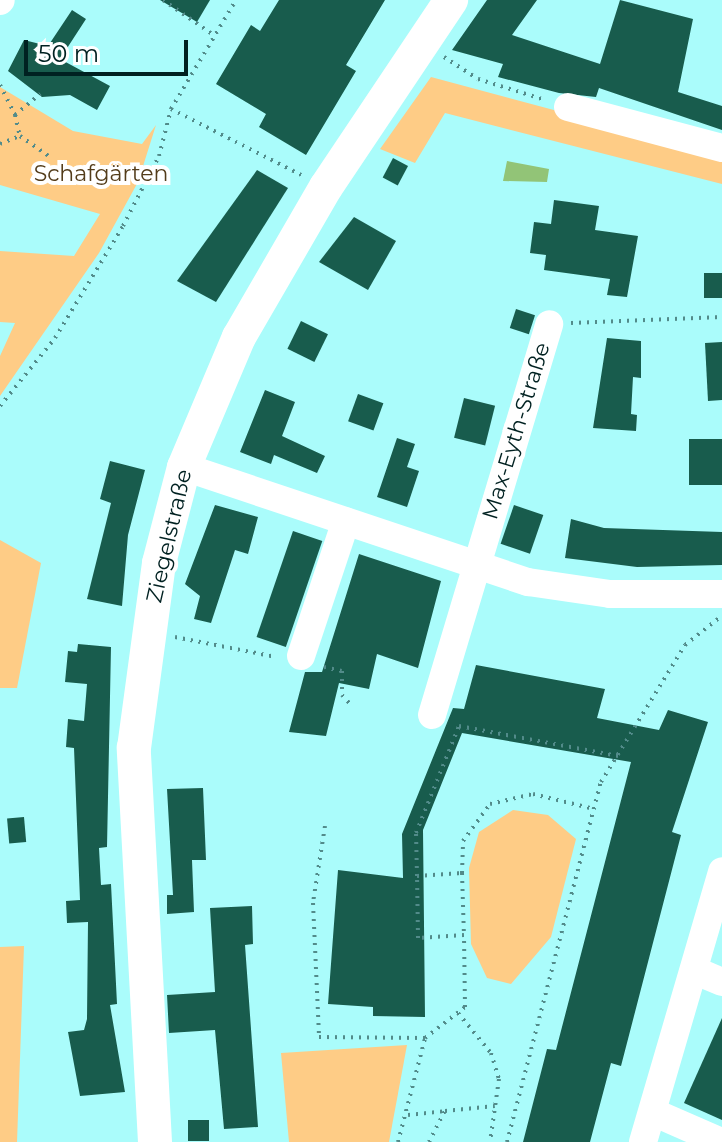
<!DOCTYPE html>
<html>
<head>
<meta charset="utf-8">
<style>
  body { margin:0 }
  #map { position:relative; width:722px; height:1142px; overflow:hidden; background:#aafcfb; font-family:Montserrat,sans-serif }
  div>[style] { position:absolute }
  .green>* { inset:0; background:#fecc86 }
  .water>* { inset:0; background:#92c477 }
  .building>* { inset:0; background:#185c4d; transform-origin:0 0 }
  .path>* { height:4px; margin-top:-2px; transform-origin:0; background:repeating-linear-gradient(90deg,#528b8a 0 2px,transparent 0 8px) }
  .minor>* { height:28px; margin:-14px; padding:0 14px; transform-origin:14px; border-radius:14px; background:#fff }
  .major>* { height:34px; margin:-17px; padding:0 17px; transform-origin:17px; border-radius:17px; background:#fff }
  span { translate:-50% -50%; white-space:nowrap; text-align:center; line-height:1.15; -webkit-text-stroke:8px #fff; paint-order:stroke }
  .park-label { font-size:22px; color:#533c1a }
  .street-label { font-size:22px; color:#002121 }
  .scale { position:absolute; left:24px; top:40px; width:164px; height:36px; box-sizing:border-box; border:4px solid #002121; border-top:0; padding-left:10px; font-size:24px; line-height:28px; white-space:nowrap; color:#002121; -webkit-text-stroke:6px #fff; paint-order:stroke }
</style>
</head>
<body>
<div id="map">
  <div class="green">
    <div style="clip-path:polygon(431px 77px,722px 155px,722px 184px,445px 113px,415px 163px,380px 149px)"></div>
    <div style="clip-path:polygon(0 87px,73px 131px,142px 144px,156px 125px,138px 182px,99px 253px,0 396px,0 356px,15px 323px,0 322px,0 251px,74px 256px,100px 214px,0 185px)"></div>
    <div style="clip-path:polygon(0 540px,41px 563px,17px 688px,0 688px)"></div>
    <div style="clip-path:polygon(513px 810px,548px 815px,576px 839px,551px 937px,511px 984px,487px 978px,471px 944px,469px 868px,479px 832px)"></div>
    <div style="clip-path:polygon(24px 946px,17px 1142px,0 1142px,0 947px)"></div>
    <div style="clip-path:polygon(407px 1045px,389px 1142px,289px 1142px,281px 1053px)"></div>
  </div>
  <div class="water">
    <div style="clip-path:polygon(507px 161px,549px 169px,547px 182px,503px 181px)"></div>
  </div>
  <div class="building">
    <div style="clip-path:polygon(160px 0,210px 0,197px 22px)"></div>
    <div style="clip-path:polygon(279px 0,385px 0,346px 65px,356px 71px,306px 155px,259px 127px,266px 114px,216px 84px,251px 25px,260px 31px)"></div>
    <div style="clip-path:polygon(487px 0,537px 0,512px 35px,600px 64px,620px 0,693px 19px,678px 92px,722px 106px,722px 130px,599px 88px,596px 97px,559px 93px,498px 77px,503px 64px,452px 50px)"></div>
    <div style="clip-path:polygon(72px 10px,86px 19px,60px 59px,110px 86px,97px 110px,70px 95px,42px 97px,8px 71px,24px 40px,48px 46px)"></div>
    <div style="left:393px;top:158px;width:17px;height:22px;rotate:28deg"></div>
    <div style="clip-path:polygon(257px 170px,288px 188px,216px 302px,177px 281px)"></div>
    <div style="clip-path:polygon(554px 200px,599px 206px,595px 230px,638px 236px,627px 297px,607px 295px,610px 279px,544px 270px,546px 255px,530px 253px,534px 222px,551px 224px)"></div>
    <div style="clip-path:polygon(354px 217px,396px 241px,368px 290px,319px 262px)"></div>
    <div style="left:722px;top:273px;width:25px;height:18px;rotate:90deg"></div>
    <div style="left:516px;top:309px;width:20px;height:20px;rotate:18deg"></div>
    <div style="left:301px;top:321px;width:30px;height:31px;rotate:26deg"></div>
    <div style="clip-path:polygon(607px 338px,641px 341px,641px 378px,633px 377px,631px 414px,637px 415px,636px 431px,593px 428px)"></div>
    <div style="clip-path:polygon(722px 342px,722px 400px,708px 401px,705px 343px)"></div>
    <div style="clip-path:polygon(265px 390px,295px 402px,282px 436px,325px 456px,317px 473px,274px 455px,271px 464px,240px 452px)"></div>
    <div style="left:358px;top:394px;width:27px;height:29px;rotate:20deg"></div>
    <div style="left:464px;top:398px;width:32px;height:41px;rotate:14deg"></div>
    <div style="clip-path:polygon(397px 438px,415px 444px,407px 467px,419px 471px,407px 507px,377px 497px)"></div>
    <div style="left:722px;top:439px;width:46px;height:33px;rotate:90deg"></div>
    <div style="clip-path:polygon(110px 461px,145px 470px,128px 535px,122px 606px,87px 599px,111px 503px,100px 499px)"></div>
    <div style="clip-path:polygon(215px 505px,258px 517px,248px 554px,235px 550px,211px 623px,194px 619px,200px 596px,185px 584px)"></div>
    <div style="left:514px;top:505px;width:31px;height:41px;rotate:19deg"></div>
    <div style="clip-path:polygon(571px 519px,604px 528px,722px 532px,722px 565px,637px 567px,565px 558px)"></div>
    <div style="left:293px;top:531px;width:31px;height:112px;rotate:19deg"></div>
    <div style="clip-path:polygon(359px 554px,441px 581px,418px 668px,377px 654px,369px 689px,339px 683px,326px 736px,289px 732px,305px 672px,322px 672px)"></div>
    <div style="clip-path:polygon(78px 644px,111px 647px,107px 847px,99px 848px,101px 885px,111px 884px,117px 1004px,110px 1005px,125px 1092px,80px 1096px,68px 1032px,84px 1030px,87px 1019px,88px 922px,67px 923px,66px 901px,80px 900px,74px 748px,66px 747px,68px 719px,84px 721px,87px 684px,65px 682px,68px 651px,77px 652px)"></div>
    <div style="clip-path:polygon(476px 665px,605px 689px,597px 718px,659px 730px,668px 710px,708px 722px,672px 832px,681px 835px,621px 1066px,611px 1063px,590px 1142px,523px 1142px,547px 1049px,556px 1050px,631px 762px,462px 733px,423px 830px,425px 1017px,373px 1016px,373px 1007px,328px 1004px,338px 870px,403px 878px,402px 834px,453px 708px,464px 709px)"></div>
    <div style="clip-path:polygon(203px 788px,206px 860px,192px 860px,194px 912px,167px 914px,167px 895px,173px 895px,167px 789px)"></div>
    <div style="left:24px;top:817px;width:25px;height:17px;rotate:85deg"></div>
    <div style="clip-path:polygon(252px 906px,253px 944px,245px 945px,258px 1127px,224px 1129px,215px 1030px,169px 1033px,167px 995px,215px 992px,210px 908px)"></div>
    <div style="clip-path:polygon(722px 1018px,722px 1120px,684px 1103px)"></div>
    <div style="left:209px;top:1120px;width:21px;height:21px;rotate:90deg"></div>
  </div>
  <div class="path">
    <div style="left:163px;top:0;width:63px;rotate:34.7deg"></div>
    <div style="left:444px;top:57px;width:40px;rotate:32.9deg"></div>
    <div style="left:478px;top:79px;width:70px;rotate:17.4deg"></div>
    <div style="left:0;top:85px;width:34px;rotate:63deg"></div>
    <div style="left:15px;top:115px;width:33px;rotate:-40deg"></div>
    <div style="left:171px;top:109px;width:146px;rotate:26.9deg"></div>
    <div style="left:15px;top:115px;width:22px;rotate:77deg"></div>
    <div style="left:20px;top:136px;width:37px;rotate:35deg"></div>
    <div style="left:0;top:144px;width:22px;rotate:-22deg"></div>
    <div style="left:571px;top:323px;width:151px;rotate:-2.3deg"></div>
    <div style="left:0;top:406px;width:87px;rotate:-51deg"></div>
    <div style="left:55px;top:338px;width:131px;rotate:-58.7deg"></div>
    <div style="left:123px;top:226px;width:79px;rotate:-62.8deg"></div>
    <div style="left:159px;top:156px;width:49px;rotate:-75.7deg"></div>
    <div style="left:171px;top:109px;width:127px;rotate:-59.2deg"></div>
    <div style="left:175px;top:637px;width:103px;rotate:11.2deg"></div>
    <div style="left:324px;top:667px;width:18px;rotate:13deg"></div>
    <div style="left:342px;top:671px;width:24px;rotate:90deg"></div>
    <div style="left:342px;top:695px;width:15px;rotate:48deg"></div>
    <div style="left:325px;top:826px;width:78px;rotate:98.9deg"></div>
    <div style="left:313px;top:903px;width:134px;rotate:87.4deg"></div>
    <div style="left:319px;top:1037px;width:106px;rotate:0.5deg"></div>
    <div style="left:425px;top:1038px;width:51px;rotate:-37.8deg"></div>
    <div style="left:465px;top:1007px;width:72px;rotate:-90.8deg"></div>
    <div style="left:462px;top:873px;width:32px;rotate:-88deg"></div>
    <div style="left:463px;top:841px;width:46px;rotate:-53.9deg"></div>
    <div style="left:490px;top:804px;width:44px;rotate:-13.1deg"></div>
    <div style="left:533px;top:794px;width:63px;rotate:13.8deg"></div>
    <div style="left:417px;top:876px;width:45px;rotate:-3.8deg"></div>
    <div style="left:462px;top:873px;width:62px;rotate:88.2deg"></div>
    <div style="left:464px;top:935px;width:46px;rotate:176.3deg"></div>
    <div style="left:418px;top:938px;width:62px;rotate:-90.9deg"></div>
    <div style="left:417px;top:876px;width:43px;rotate:-91.3deg"></div>
    <div style="left:416px;top:833px;width:115px;rotate:-68.1deg"></div>
    <div style="left:459px;top:726px;width:162px;rotate:10.7deg"></div>
    <div style="left:458px;top:1013px;width:52px;rotate:50.5deg"></div>
    <div style="left:491px;top:1053px;width:27px;rotate:73deg"></div>
    <div style="left:499px;top:1079px;width:64px;rotate:98.1deg"></div>
    <div style="left:408px;top:1115px;width:37px;rotate:-6deg"></div>
    <div style="left:398px;top:1142px;width:107px;rotate:-75.4deg"></div>
    <div style="left:429px;top:1142px;width:35px;rotate:-63deg"></div>
    <div style="left:445px;top:1111px;width:50px;rotate:-5.7deg"></div>
    <div style="left:507px;top:1142px;width:372px;rotate:-75.4deg"></div>
    <div style="left:601px;top:782px;width:161px;rotate:-58.5deg"></div>
    <div style="left:685px;top:645px;width:43px;rotate:-38.5deg"></div>
  </div>
  <div class="minor">
    <div style="left:0;top:1px;width:1px;rotate:-45deg"></div>
    <div style="left:568px;top:107px;width:159px;rotate:14.9deg"></div>
    <div style="left:184px;top:467px;width:363px;rotate:18.5deg"></div>
    <div style="left:528px;top:582px;width:83px;rotate:8.3deg"></div>
    <div style="left:610px;top:594px;width:112px"></div>
    <div style="left:301px;top:656px;width:142px;rotate:-71.6deg"></div>
    <div style="left:432px;top:715px;width:408px;rotate:-73.3deg"></div>
    <div style="left:696px;top:971px;width:28px;rotate:23deg"></div>
    <div style="left:655px;top:1113px;width:72px;rotate:23.7deg"></div>
    <div style="left:643px;top:1142px;width:282px;rotate:-73.7deg"></div>
  </div>
  <div class="major">
    <div style="left:155px;top:1142px;width:395px;rotate:-93.1deg"></div>
    <div style="left:134px;top:748px;width:187px;rotate:-82.3deg"></div>
    <div style="left:159px;top:563px;width:99px;rotate:-75.4deg"></div>
    <div style="left:184px;top:467px;width:141px;rotate:-67.1deg"></div>
    <div style="left:239px;top:337px;width:173px;rotate:-59.9deg"></div>
    <div style="left:326px;top:187px;width:225px;rotate:-56.2deg"></div>
  </div>
  <div class="park-label">
    <span style="left:101px;top:174px">Schafgärten</span>
  </div>
  <div class="street-label">
    <span style="left:516px;top:431px;rotate:-73deg">Max-Eyth-Straße</span>
    <span style="left:169px;top:536px;rotate:-77deg">Ziegelstraße</span>
  </div>
  <div class="scale">50 m</div>
</div>
</body>
</html>
